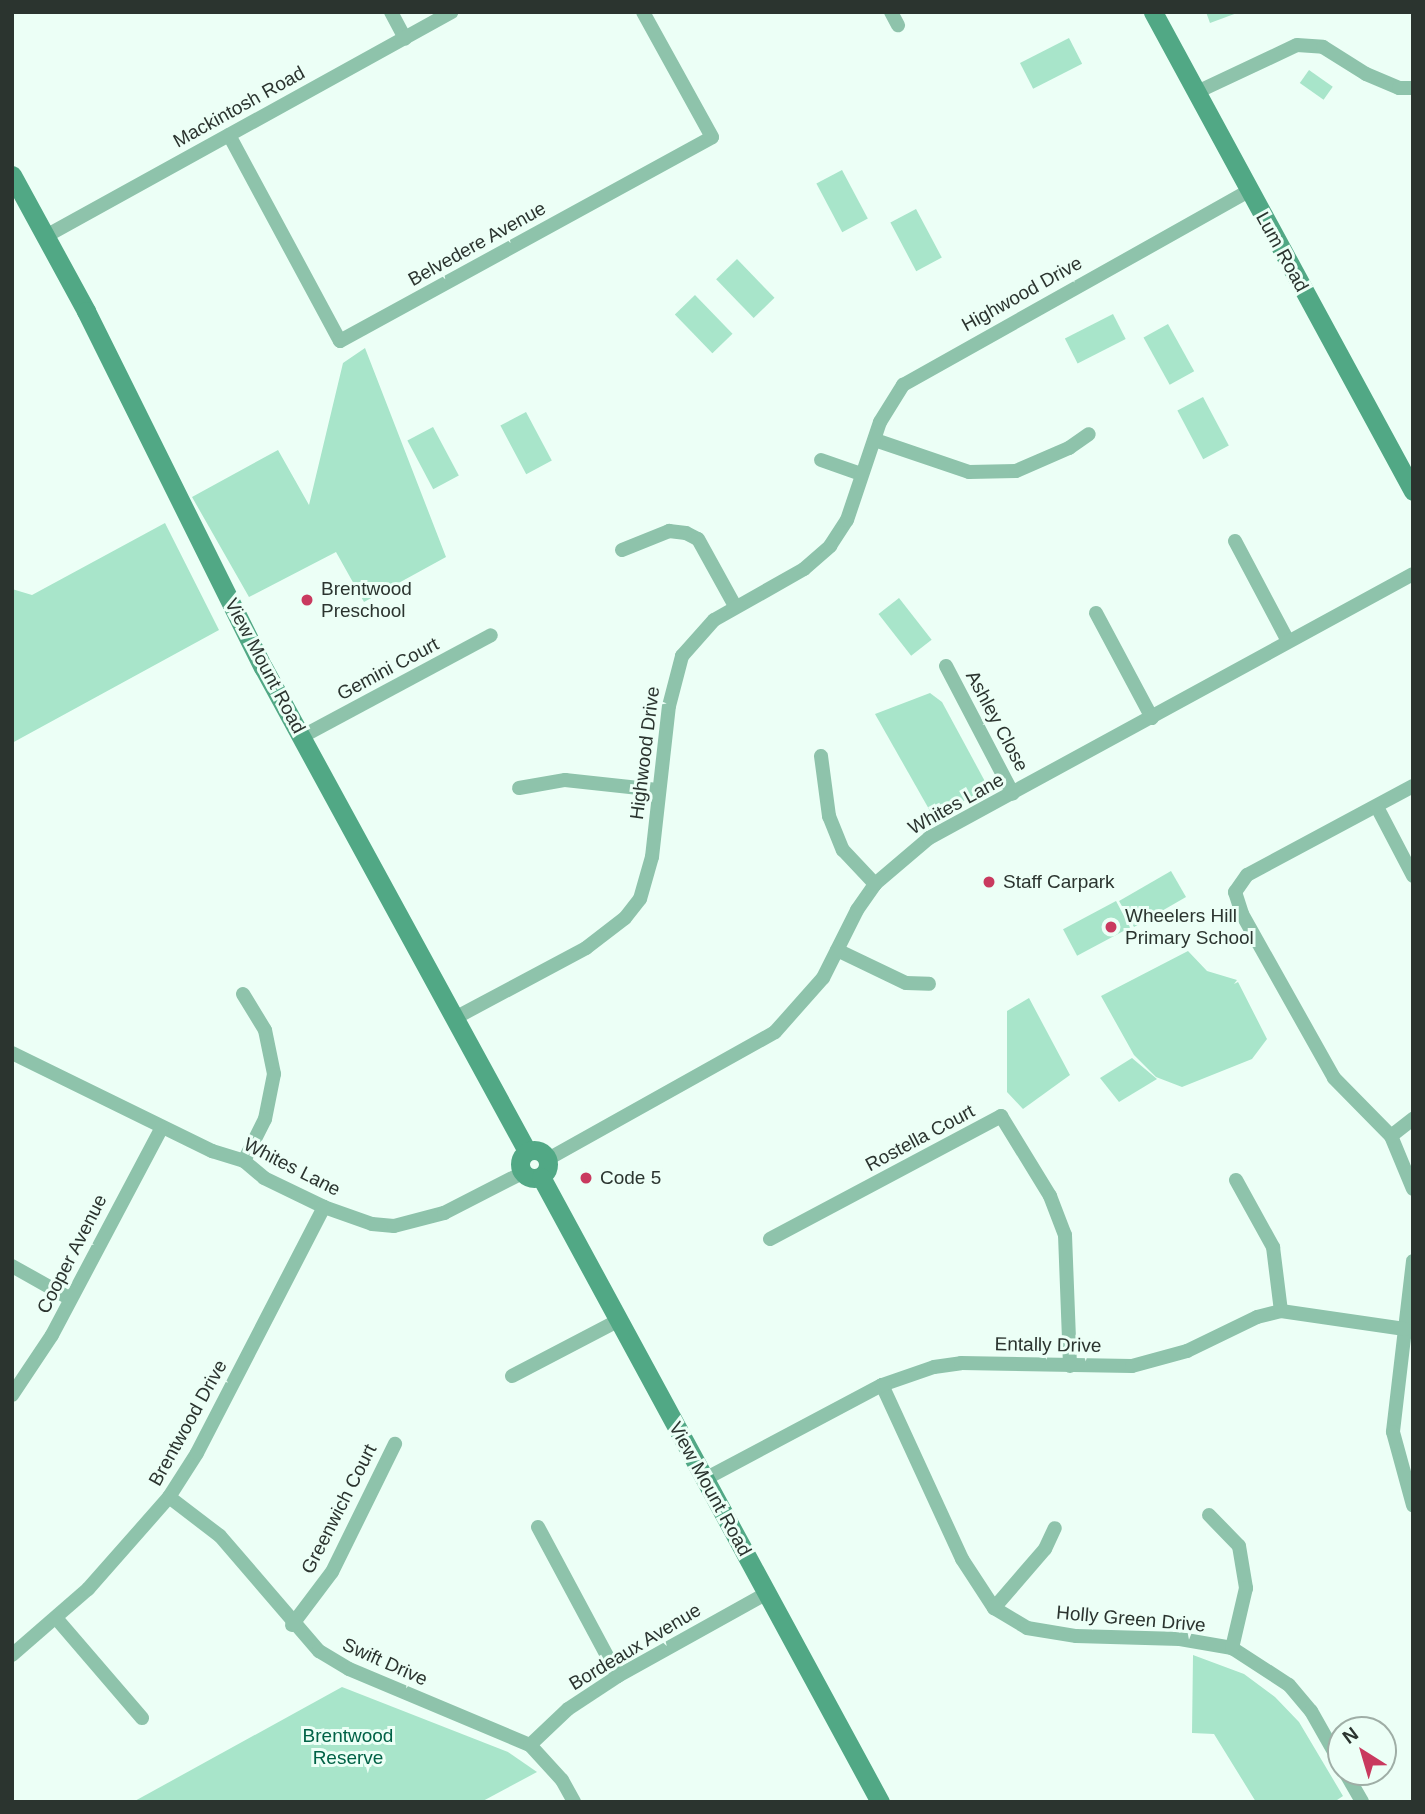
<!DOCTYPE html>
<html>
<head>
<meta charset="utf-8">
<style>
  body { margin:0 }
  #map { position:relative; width:1425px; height:1814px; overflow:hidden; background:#ecfff6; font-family:Helvetica,sans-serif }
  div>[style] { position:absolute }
  .green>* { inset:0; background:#a8e5ca; transform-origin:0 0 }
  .street>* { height:14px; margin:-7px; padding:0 7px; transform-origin:7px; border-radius:7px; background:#8ec3ab }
  .secondary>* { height:19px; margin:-9.5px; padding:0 9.5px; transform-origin:9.5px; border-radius:9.5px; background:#51a885 }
  .secondary>.ring { margin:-9.5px; padding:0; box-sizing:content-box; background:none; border:19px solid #51a885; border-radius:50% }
  .dots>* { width:19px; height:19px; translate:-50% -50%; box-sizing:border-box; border:4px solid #ecfff6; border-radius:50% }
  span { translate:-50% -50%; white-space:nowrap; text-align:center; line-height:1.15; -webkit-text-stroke:6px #ecfff6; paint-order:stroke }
  .street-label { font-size:19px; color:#2b342f }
  .poi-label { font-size:19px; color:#2b342f }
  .left { translate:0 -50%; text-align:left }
  .park-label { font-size:19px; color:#006246 }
  .frame { position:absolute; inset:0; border:14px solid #2b342f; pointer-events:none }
  .north { position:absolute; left:1327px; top:1716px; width:70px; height:70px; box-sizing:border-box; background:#ecfff6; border:2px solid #9faea6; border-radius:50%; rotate:323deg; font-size:19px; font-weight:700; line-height:28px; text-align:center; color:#2b342f }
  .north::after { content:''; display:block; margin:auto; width:24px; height:32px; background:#c93a5f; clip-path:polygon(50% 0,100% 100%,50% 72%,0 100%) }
</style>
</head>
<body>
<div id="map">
  <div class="green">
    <div style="clip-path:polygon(1206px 12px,1237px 12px,1237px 13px,1210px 23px)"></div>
    <div style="left:1069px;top:38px;width:29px;height:55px;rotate:63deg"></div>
    <div style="left:1309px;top:70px;width:29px;height:16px;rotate:35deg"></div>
    <div style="left:842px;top:170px;width:55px;height:29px;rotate:62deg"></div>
    <div style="left:916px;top:209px;width:55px;height:29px;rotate:62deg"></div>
    <div style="left:737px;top:259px;width:54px;height:29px;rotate:46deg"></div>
    <div style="left:695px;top:295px;width:54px;height:28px;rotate:46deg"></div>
    <div style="left:1113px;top:314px;width:28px;height:54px;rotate:63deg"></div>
    <div style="left:1168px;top:324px;width:54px;height:28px;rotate:61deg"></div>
    <div style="clip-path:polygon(365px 348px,446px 557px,364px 602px,336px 552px,249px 597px,192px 497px,278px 450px,309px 505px,343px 363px)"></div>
    <div style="left:1203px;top:397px;width:55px;height:29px;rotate:62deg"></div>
    <div style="left:526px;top:412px;width:55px;height:29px;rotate:62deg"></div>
    <div style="left:433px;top:427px;width:55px;height:29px;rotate:62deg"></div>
    <div style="clip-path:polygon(165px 523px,219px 630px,12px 743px,12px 589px,32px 595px)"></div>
    <div style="left:899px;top:598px;width:53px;height:26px;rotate:52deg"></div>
    <div style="clip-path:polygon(930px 693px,942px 702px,988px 787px,934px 818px,875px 714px)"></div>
    <div style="left:1171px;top:871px;width:30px;height:60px;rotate:60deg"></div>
    <div style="left:1116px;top:901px;width:30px;height:60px;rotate:62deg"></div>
    <div style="clip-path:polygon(1188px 951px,1207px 971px,1237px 980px,1234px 984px,1238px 982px,1267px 1039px,1252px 1059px,1182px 1087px,1156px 1077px,1134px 1055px,1101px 996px)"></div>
    <div style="clip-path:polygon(1029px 998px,1070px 1075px,1023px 1109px,1007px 1092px,1007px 1011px)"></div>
    <div style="clip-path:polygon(1132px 1058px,1157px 1079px,1119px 1102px,1100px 1078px)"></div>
    <div style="clip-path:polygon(1193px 1655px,1244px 1674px,1275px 1697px,1299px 1722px,1343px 1796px,1334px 1802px,1256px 1802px,1214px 1734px,1192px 1733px)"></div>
    <div style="clip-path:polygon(342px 1687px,508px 1752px,537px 1772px,481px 1802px,133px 1802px)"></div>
  </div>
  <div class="street">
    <div style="left:391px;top:12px;width:30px;rotate:62deg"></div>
    <div style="left:891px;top:12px;width:15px;rotate:62deg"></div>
    <div style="left:1197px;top:92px;width:110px;rotate:-25.2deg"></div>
    <div style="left:1297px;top:45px;width:26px;rotate:4deg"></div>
    <div style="left:1323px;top:47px;width:51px;rotate:32.1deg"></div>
    <div style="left:1366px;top:74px;width:36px;rotate:23deg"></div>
    <div style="left:1399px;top:88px;width:14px"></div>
    <div style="left:229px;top:135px;width:234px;rotate:61.7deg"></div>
    <div style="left:340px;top:341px;width:424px;rotate:-28.7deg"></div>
    <div style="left:712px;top:137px;width:143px;rotate:-118.9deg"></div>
    <div style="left:46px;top:236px;width:463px;rotate:-28.9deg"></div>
    <div style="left:875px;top:440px;width:99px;rotate:18.8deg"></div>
    <div style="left:969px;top:472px;width:47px;rotate:-1.2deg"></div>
    <div style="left:1016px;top:471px;width:58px;rotate:-23.5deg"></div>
    <div style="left:1069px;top:448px;width:24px;rotate:-35deg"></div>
    <div style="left:821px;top:460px;width:42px;rotate:19.3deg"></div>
    <div style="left:1235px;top:541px;width:113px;rotate:62.1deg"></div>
    <div style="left:622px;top:550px;width:51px;rotate:-22deg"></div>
    <div style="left:669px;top:531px;width:17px;rotate:7deg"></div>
    <div style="left:686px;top:533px;width:13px;rotate:27deg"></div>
    <div style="left:698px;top:539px;width:77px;rotate:61.1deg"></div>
    <div style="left:1096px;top:613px;width:119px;rotate:61.9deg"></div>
    <div style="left:946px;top:666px;width:144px;rotate:62.4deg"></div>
    <div style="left:303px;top:736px;width:213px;rotate:-28.2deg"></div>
    <div style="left:821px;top:756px;width:61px;rotate:82.4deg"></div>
    <div style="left:829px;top:816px;width:37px;rotate:68deg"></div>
    <div style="left:843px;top:850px;width:47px;rotate:46.7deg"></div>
    <div style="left:1413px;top:786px;width:188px;rotate:151.8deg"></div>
    <div style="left:1247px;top:875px;width:21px;rotate:125deg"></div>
    <div style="left:1235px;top:892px;width:23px;rotate:72deg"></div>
    <div style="left:1242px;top:914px;width:188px;rotate:60.7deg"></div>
    <div style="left:1334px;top:1078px;width:81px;rotate:45.5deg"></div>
    <div style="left:1391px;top:1136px;width:57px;rotate:67.5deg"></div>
    <div style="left:519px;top:788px;width:47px;rotate:-9.9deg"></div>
    <div style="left:565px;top:780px;width:93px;rotate:6.2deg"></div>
    <div style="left:1377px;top:807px;width:78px;rotate:62.4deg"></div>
    <div style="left:837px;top:950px;width:76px;rotate:25.6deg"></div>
    <div style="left:906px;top:983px;width:23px;rotate:2deg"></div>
    <div style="left:243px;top:994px;width:42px;rotate:58.6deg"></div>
    <div style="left:265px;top:1030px;width:45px;rotate:78.4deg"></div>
    <div style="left:274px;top:1074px;width:46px;rotate:101.3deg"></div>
    <div style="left:265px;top:1119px;width:47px;rotate:116.6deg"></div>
    <div style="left:455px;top:1018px;width:149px;rotate:-28.1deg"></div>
    <div style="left:586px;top:948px;width:49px;rotate:-37.6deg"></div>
    <div style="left:625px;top:918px;width:24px;rotate:-52deg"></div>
    <div style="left:640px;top:899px;width:44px;rotate:-74.1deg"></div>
    <div style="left:652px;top:857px;width:152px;rotate:-83.6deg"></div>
    <div style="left:669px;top:706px;width:52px;rotate:-75.4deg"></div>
    <div style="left:682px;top:656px;width:48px;rotate:-48.4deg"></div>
    <div style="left:714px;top:620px;width:103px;rotate:-29.5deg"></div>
    <div style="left:804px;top:569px;width:35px;rotate:-41deg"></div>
    <div style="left:830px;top:546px;width:31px;rotate:-57deg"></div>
    <div style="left:847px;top:520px;width:103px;rotate:-71.4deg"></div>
    <div style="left:880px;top:422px;width:44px;rotate:-58.1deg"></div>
    <div style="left:903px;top:385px;width:396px;rotate:-29.3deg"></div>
    <div style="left:12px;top:1053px;width:223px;rotate:26.1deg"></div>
    <div style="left:212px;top:1151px;width:34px;rotate:17deg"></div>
    <div style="left:244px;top:1161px;width:26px;rotate:40deg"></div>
    <div style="left:264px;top:1178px;width:67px;rotate:25.8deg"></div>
    <div style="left:324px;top:1207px;width:51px;rotate:19.5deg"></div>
    <div style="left:372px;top:1224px;width:22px;rotate:5deg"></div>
    <div style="left:394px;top:1226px;width:52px;rotate:-14.6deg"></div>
    <div style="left:444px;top:1213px;width:88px;rotate:-27.1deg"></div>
    <div style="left:1391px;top:1136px;width:28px;rotate:-38deg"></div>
    <div style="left:548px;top:1159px;width:260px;rotate:-29.2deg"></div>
    <div style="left:775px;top:1032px;width:72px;rotate:-48.4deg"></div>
    <div style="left:823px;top:978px;width:76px;rotate:-63.4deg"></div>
    <div style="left:857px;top:910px;width:32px;rotate:-55deg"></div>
    <div style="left:875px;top:884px;width:71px;rotate:-40.4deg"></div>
    <div style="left:929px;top:838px;width:551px;rotate:-28.61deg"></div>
    <div style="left:1236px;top:1180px;width:77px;rotate:61.1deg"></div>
    <div style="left:1273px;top:1247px;width:64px;rotate:82.9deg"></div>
    <div style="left:770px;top:1239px;width:262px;rotate:-28deg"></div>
    <div style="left:1001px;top:1116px;width:94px;rotate:58.5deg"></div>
    <div style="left:1050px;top:1196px;width:42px;rotate:69deg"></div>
    <div style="left:1065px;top:1235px;width:131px;rotate:87.8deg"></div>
    <div style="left:1413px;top:1261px;width:172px;rotate:96.7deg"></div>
    <div style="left:1393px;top:1432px;width:76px;rotate:74.7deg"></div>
    <div style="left:12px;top:1266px;width:65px;rotate:29.3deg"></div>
    <div style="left:512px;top:1376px;width:121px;rotate:-27.6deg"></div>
    <div style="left:882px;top:1385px;width:192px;rotate:65.3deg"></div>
    <div style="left:962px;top:1559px;width:59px;rotate:56.9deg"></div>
    <div style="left:994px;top:1608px;width:39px;rotate:31deg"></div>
    <div style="left:1027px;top:1628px;width:50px;rotate:9.3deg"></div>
    <div style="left:1076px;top:1636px;width:104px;rotate:1.7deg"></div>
    <div style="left:1180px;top:1639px;width:53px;rotate:9.8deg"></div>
    <div style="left:1232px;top:1648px;width:68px;rotate:33deg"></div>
    <div style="left:1289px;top:1685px;width:34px;rotate:50deg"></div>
    <div style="left:1311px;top:1711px;width:61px;rotate:60.5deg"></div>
    <div style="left:12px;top:1395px;width:72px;rotate:-56.3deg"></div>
    <div style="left:52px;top:1335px;width:235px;rotate:-62.1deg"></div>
    <div style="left:705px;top:1479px;width:200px;rotate:-28deg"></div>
    <div style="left:882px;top:1385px;width:55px;rotate:-19.1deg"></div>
    <div style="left:934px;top:1367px;width:27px;rotate:-8deg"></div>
    <div style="left:961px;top:1363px;width:171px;rotate:1deg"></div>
    <div style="left:1132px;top:1366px;width:57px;rotate:-15.3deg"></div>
    <div style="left:1187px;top:1351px;width:78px;rotate:-25.9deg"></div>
    <div style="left:1257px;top:1317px;width:25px;rotate:-14deg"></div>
    <div style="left:1281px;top:1311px;width:125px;rotate:8.3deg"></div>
    <div style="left:169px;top:1497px;width:64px;rotate:37.4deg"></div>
    <div style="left:220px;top:1536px;width:152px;rotate:49.3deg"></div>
    <div style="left:319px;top:1651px;width:35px;rotate:31deg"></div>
    <div style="left:349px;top:1669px;width:196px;rotate:22.8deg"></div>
    <div style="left:530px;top:1745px;width:47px;rotate:47.6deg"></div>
    <div style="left:562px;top:1780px;width:25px;rotate:61deg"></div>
    <div style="left:1209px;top:1515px;width:43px;rotate:45.9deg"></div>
    <div style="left:1239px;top:1546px;width:43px;rotate:80.5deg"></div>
    <div style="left:1246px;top:1588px;width:62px;rotate:103.1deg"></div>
    <div style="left:538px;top:1527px;width:169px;rotate:61.8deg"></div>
    <div style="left:994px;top:1608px;width:78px;rotate:-49.2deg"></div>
    <div style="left:1045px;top:1549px;width:23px;rotate:-65deg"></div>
    <div style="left:56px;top:1618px;width:132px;rotate:49.3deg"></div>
    <div style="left:292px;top:1625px;width:66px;rotate:-53deg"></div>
    <div style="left:332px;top:1572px;width:143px;rotate:-63.8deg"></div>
    <div style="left:12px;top:1655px;width:101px;rotate:-41deg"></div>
    <div style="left:88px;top:1589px;width:123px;rotate:-48.6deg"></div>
    <div style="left:169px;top:1497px;width:52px;rotate:-57.5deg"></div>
    <div style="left:197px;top:1453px;width:277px;rotate:-62.7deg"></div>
    <div style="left:530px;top:1745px;width:52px;rotate:-43.5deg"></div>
    <div style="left:568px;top:1709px;width:60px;rotate:-33.4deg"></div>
    <div style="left:618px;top:1676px;width:171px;rotate:-29.1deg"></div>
    <div style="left:1345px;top:1772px;width:34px;rotate:60deg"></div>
  </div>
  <div class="secondary">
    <div style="left:1153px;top:12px;width:545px;rotate:61.51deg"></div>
    <div style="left:12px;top:175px;width:155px;rotate:61.4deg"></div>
    <div style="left:86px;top:311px;width:398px;rotate:63.6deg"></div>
    <div style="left:263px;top:667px;width:551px;rotate:61.39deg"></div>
    <div class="ring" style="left:520px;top:1150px;width:9px;height:9px"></div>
    <div style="left:541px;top:1177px;width:711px;rotate:61.52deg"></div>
  </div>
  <div class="dots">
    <div style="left:307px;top:600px;background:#c93a5f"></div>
    <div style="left:989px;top:882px;background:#c93a5f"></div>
    <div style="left:1111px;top:927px;background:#c93a5f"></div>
    <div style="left:586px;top:1178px;background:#c93a5f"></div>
  </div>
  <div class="street-label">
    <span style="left:239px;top:107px;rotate:-29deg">Mackintosh Road</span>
    <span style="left:477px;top:244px;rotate:-29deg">Belvedere Avenue</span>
    <span style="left:1282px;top:252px;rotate:61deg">Lum Road</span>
    <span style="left:1022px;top:294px;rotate:-29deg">Highwood Drive</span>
    <span style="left:265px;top:666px;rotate:62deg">View Mount Road</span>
    <span style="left:388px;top:669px;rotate:-28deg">Gemini Court</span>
    <span style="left:997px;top:721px;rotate:62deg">Ashley Close</span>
    <span style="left:645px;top:753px;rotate:-83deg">Highwood Drive</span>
    <span style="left:956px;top:804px;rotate:-29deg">Whites Lane</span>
    <span style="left:920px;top:1138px;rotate:-28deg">Rostella Court</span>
    <span style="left:292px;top:1167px;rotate:27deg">Whites Lane</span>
    <span style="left:72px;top:1254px;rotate:-63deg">Cooper Avenue</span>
    <span style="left:1048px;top:1345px;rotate:1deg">Entally Drive</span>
    <span style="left:188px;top:1423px;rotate:-61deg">Brentwood Drive</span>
    <span style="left:710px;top:1489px;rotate:61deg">View Mount Road</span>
    <span style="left:339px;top:1509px;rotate:-63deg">Greenwich Court</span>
    <span style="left:1131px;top:1619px;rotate:5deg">Holly Green Drive</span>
    <span style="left:635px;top:1647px;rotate:-31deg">Bordeaux Avenue</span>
    <span style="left:385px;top:1662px;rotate:24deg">Swift Drive</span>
  </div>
  <div class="poi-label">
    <span class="left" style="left:321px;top:600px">Brentwood<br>Preschool</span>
    <span class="left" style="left:1003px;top:882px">Staff Carpark</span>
    <span class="left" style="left:1125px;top:927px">Wheelers Hill<br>Primary School</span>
    <span class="left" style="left:600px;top:1178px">Code 5</span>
  </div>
  <div class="park-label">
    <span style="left:348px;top:1747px">Brentwood<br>Reserve</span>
  </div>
  <div class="frame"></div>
  <div class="north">N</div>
</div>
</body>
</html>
